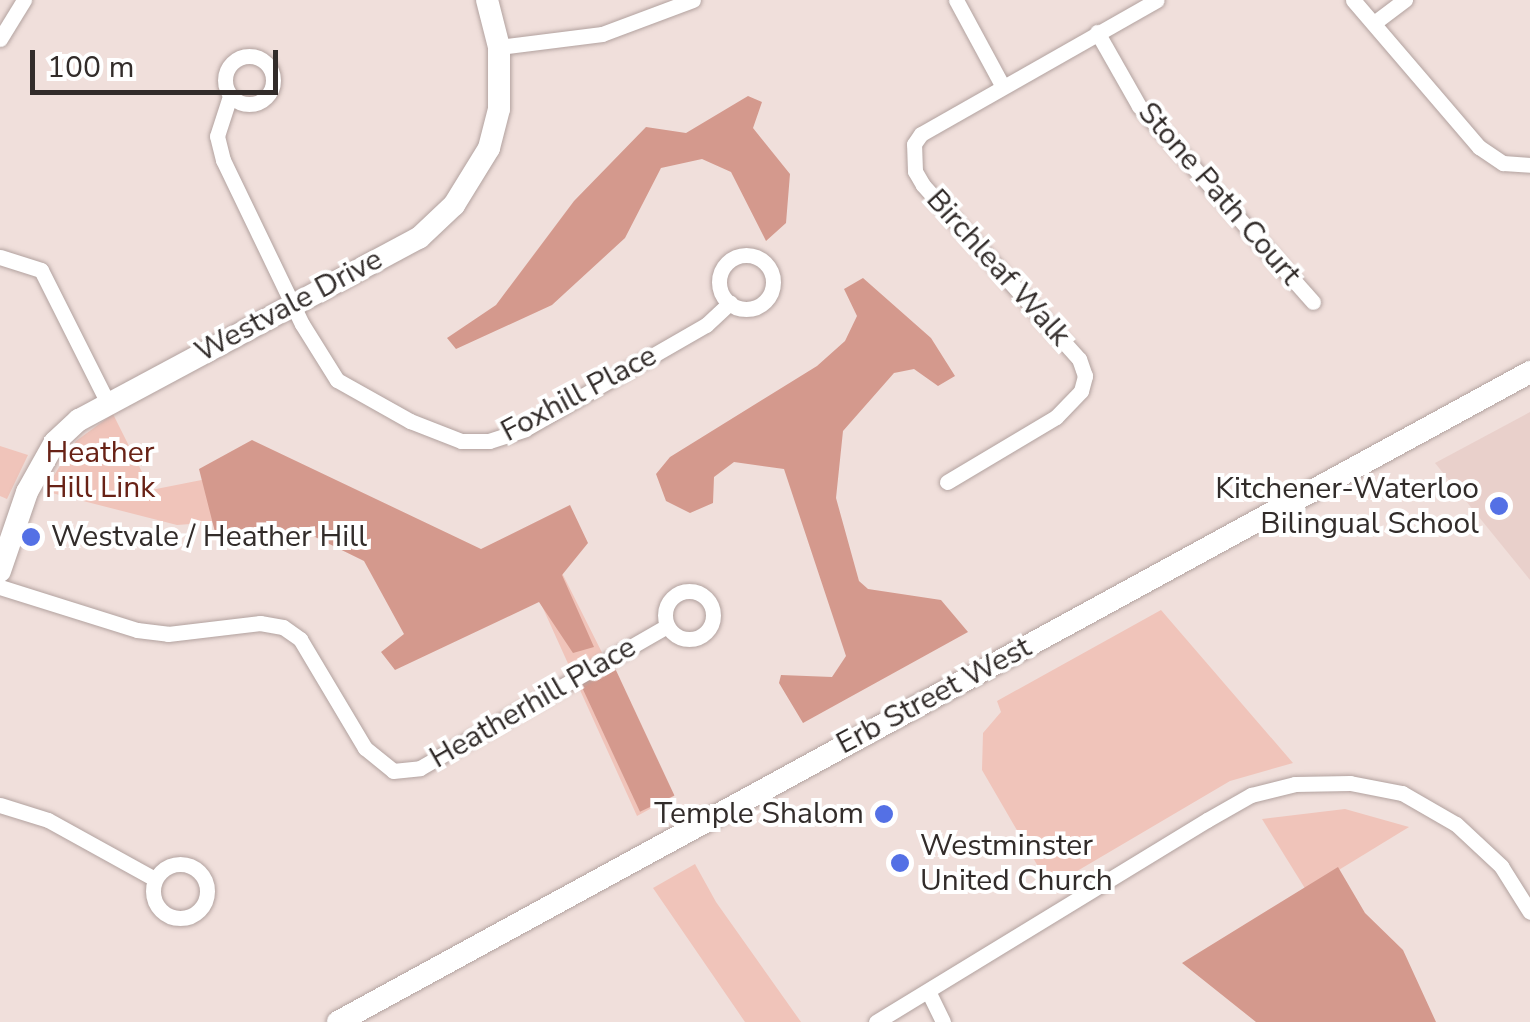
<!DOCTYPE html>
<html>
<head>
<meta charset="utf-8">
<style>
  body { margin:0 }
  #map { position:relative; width:1530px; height:1022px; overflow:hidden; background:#f0dfdb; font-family:"Nunito Sans",sans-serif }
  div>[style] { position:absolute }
  .built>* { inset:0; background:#e9d0cb }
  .green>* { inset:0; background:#f0c4ba }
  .forest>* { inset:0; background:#d4998d; transform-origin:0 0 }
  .roads { filter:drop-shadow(0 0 2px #b2a29f) drop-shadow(0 0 2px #b2a29f) }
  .street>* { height:15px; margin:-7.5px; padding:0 7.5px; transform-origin:7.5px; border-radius:7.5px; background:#fff }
  .street>.ring { margin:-7.5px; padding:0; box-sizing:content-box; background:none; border:15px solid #fff; border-radius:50% }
  .secondary>* { height:22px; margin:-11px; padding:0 11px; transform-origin:11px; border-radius:11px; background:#fff }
  .dots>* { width:28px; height:28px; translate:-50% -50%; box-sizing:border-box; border:5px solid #fff; border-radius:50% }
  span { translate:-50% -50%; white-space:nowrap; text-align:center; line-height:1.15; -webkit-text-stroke:8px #fff; paint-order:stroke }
  .street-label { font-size:30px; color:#322c2a }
  .park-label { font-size:30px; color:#682216 }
  .poi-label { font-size:30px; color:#322c2a }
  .right { translate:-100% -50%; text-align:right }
  .left { translate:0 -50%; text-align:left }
  .scale { position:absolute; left:30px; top:50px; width:248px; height:45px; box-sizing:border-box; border:5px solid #322c2a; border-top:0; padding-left:12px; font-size:30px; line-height:35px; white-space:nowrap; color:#322c2a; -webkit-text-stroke:8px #fff; paint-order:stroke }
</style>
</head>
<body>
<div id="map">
  <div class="built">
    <div style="clip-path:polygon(1530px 412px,1530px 580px,1435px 463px)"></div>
  </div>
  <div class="green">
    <div style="clip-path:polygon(113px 414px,151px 490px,272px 466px,470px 558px,553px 555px,674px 796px,637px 816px,532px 584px,261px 519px,177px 525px,44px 491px,76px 441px)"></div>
    <div style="clip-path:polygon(0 446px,28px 455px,7px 499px,0 496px)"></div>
    <div style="clip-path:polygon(1161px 610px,1293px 763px,1230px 781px,1050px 887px,982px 770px,983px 733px,1001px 712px,997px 701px)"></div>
    <div style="clip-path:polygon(1345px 809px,1409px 827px,1306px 890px,1262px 819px)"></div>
    <div style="clip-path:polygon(695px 864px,716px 902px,801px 1022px,745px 1022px,653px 888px)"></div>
  </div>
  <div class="forest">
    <div style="clip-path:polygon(748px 96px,762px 102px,753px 128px,790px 174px,786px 223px,766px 241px,731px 172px,702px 159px,661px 168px,625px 238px,552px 305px,456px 349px,447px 338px,496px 305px,574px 201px,646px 127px,686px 133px)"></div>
    <div style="clip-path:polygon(863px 278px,931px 338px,955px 376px,938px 386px,914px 369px,894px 373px,843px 431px,836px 498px,859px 581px,868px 589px,941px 600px,968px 632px,803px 723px,779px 683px,781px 675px,832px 677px,846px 656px,784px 469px,734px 462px,714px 477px,713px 503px,690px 513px,666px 501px,656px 474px,670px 457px,817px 366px,845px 341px,857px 316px,844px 289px)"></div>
    <div style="clip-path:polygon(252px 440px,481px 549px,570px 505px,588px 543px,562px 575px,594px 647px,573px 653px,539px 602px,395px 670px,381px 652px,404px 634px,364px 561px,311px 535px,215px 532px,199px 469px)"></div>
    <div style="left:614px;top:666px;width:143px;height:38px;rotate:65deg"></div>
    <div style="clip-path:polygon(1338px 867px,1365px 913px,1403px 950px,1436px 1022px,1256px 1022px,1182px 963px)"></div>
  </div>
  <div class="roads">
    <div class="street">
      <div style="left:956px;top:0;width:97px;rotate:61.6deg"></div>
      <div style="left:1353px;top:0;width:194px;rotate:49.4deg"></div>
      <div style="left:1479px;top:147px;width:29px;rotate:34deg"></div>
      <div style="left:1503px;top:163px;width:27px;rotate:4deg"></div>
      <div style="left:1374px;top:23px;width:39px;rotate:-37deg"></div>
      <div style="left:1097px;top:32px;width:85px;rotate:60.4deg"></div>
      <div style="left:1139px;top:106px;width:262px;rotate:48.4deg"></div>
      <div style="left:0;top:39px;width:46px;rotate:-58.4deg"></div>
      <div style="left:499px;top:47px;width:104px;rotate:-7.2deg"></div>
      <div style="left:602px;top:34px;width:97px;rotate:-20.5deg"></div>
      <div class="ring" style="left:225px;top:56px;width:33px;height:33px"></div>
      <div style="left:230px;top:96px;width:42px;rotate:108deg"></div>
      <div style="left:217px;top:136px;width:25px;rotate:76deg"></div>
      <div style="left:223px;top:160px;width:182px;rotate:64.3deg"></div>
      <div style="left:302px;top:324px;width:66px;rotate:58deg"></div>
      <div style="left:337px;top:380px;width:84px;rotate:29.3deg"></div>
      <div style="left:410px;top:421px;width:55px;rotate:21.4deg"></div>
      <div style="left:461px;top:441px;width:28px"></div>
      <div style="left:489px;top:441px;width:38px;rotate:-18deg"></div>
      <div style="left:525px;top:429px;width:209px;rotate:-29.9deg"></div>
      <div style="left:706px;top:325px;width:33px;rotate:-43deg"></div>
      <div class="ring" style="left:719px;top:255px;width:39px;height:39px"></div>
      <div style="left:0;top:257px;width:43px;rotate:17.6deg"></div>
      <div style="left:41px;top:270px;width:147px;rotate:63.3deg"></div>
      <div style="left:947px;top:482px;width:127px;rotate:-30.8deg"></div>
      <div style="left:1056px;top:417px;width:36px;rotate:-46deg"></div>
      <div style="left:1081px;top:391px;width:16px;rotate:-75deg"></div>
      <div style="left:1085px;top:376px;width:18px;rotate:-109deg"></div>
      <div style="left:1079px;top:359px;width:234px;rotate:-131.9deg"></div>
      <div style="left:923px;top:185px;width:16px;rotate:-120deg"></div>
      <div style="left:915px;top:171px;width:27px;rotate:-92deg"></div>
      <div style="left:914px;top:144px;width:12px;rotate:-55deg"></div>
      <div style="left:921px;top:134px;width:271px;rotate:-29.6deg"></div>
      <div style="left:0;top:587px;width:144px;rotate:17.4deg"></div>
      <div style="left:137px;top:630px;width:31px;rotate:7deg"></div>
      <div style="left:168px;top:634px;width:93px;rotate:-6.8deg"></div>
      <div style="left:260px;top:623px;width:23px;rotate:10deg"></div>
      <div style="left:283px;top:627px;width:21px;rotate:35deg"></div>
      <div style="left:300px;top:639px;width:127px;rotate:59.2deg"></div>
      <div style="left:365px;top:748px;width:36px;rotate:39deg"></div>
      <div style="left:393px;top:771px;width:27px;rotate:-6deg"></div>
      <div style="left:420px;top:768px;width:285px;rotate:-29.9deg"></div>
      <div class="ring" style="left:665px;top:591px;width:33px;height:33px"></div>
      <div style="left:0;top:805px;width:50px;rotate:17.4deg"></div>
      <div style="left:48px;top:820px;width:122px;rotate:28.9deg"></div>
      <div class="ring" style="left:153px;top:864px;width:39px;height:39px"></div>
      <div style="left:928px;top:991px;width:34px;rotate:64deg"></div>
      <div style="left:876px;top:1022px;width:388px;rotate:-31.4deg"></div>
      <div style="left:1207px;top:820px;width:51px;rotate:-29.6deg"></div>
      <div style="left:1251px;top:795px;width:45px;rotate:-14deg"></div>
      <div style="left:1295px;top:784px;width:55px;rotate:-1deg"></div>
      <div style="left:1350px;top:783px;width:53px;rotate:10.9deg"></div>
      <div style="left:1402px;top:793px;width:62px;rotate:29.9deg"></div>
      <div style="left:1456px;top:824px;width:62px;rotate:43deg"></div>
      <div style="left:1501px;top:866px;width:54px;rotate:57.8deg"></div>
    </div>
    <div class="secondary">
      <div style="left:0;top:571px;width:83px;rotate:-71.1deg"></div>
      <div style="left:27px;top:492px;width:57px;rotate:-60.8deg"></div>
      <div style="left:55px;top:442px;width:33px;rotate:-43deg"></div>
      <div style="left:79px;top:420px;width:386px;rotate:-28.2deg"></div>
      <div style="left:419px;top:238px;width:48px;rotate:-43.3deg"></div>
      <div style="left:454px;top:205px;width:67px;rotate:-58.4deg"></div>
      <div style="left:489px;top:148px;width:40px;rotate:-75.6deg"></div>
      <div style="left:499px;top:109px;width:62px;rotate:-90deg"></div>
      <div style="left:499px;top:47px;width:49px;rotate:-104.3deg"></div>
      <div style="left:338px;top:1022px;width:1358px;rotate:-28.6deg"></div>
    </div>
  </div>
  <div class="dots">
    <div style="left:1499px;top:506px;background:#5470e5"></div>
    <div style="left:31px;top:537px;background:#5470e5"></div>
    <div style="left:884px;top:814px;background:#5470e5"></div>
    <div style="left:900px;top:863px;background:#5470e5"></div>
  </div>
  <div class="street-label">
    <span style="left:1219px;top:194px;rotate:49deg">Stone Path Court</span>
    <span style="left:998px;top:268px;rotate:48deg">Birchleaf Walk</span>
    <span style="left:289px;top:306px;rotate:-28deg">Westvale Drive</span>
    <span style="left:579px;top:394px;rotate:-28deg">Foxhill Place</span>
    <span style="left:934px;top:696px;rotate:-28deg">Erb Street West</span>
    <span style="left:533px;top:703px;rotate:-30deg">Heatherhill Place</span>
  </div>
  <div class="park-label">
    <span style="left:100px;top:470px">Heather<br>Hill Link</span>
  </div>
  <div class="poi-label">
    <span class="right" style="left:1479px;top:506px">Kitchener-Waterloo<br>Bilingual School</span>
    <span class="left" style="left:51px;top:537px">Westvale / Heather Hill</span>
    <span class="right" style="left:864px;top:814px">Temple Shalom</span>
    <span class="left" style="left:920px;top:863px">Westminster<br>United Church</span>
  </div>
  <div class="scale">100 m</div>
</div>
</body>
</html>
